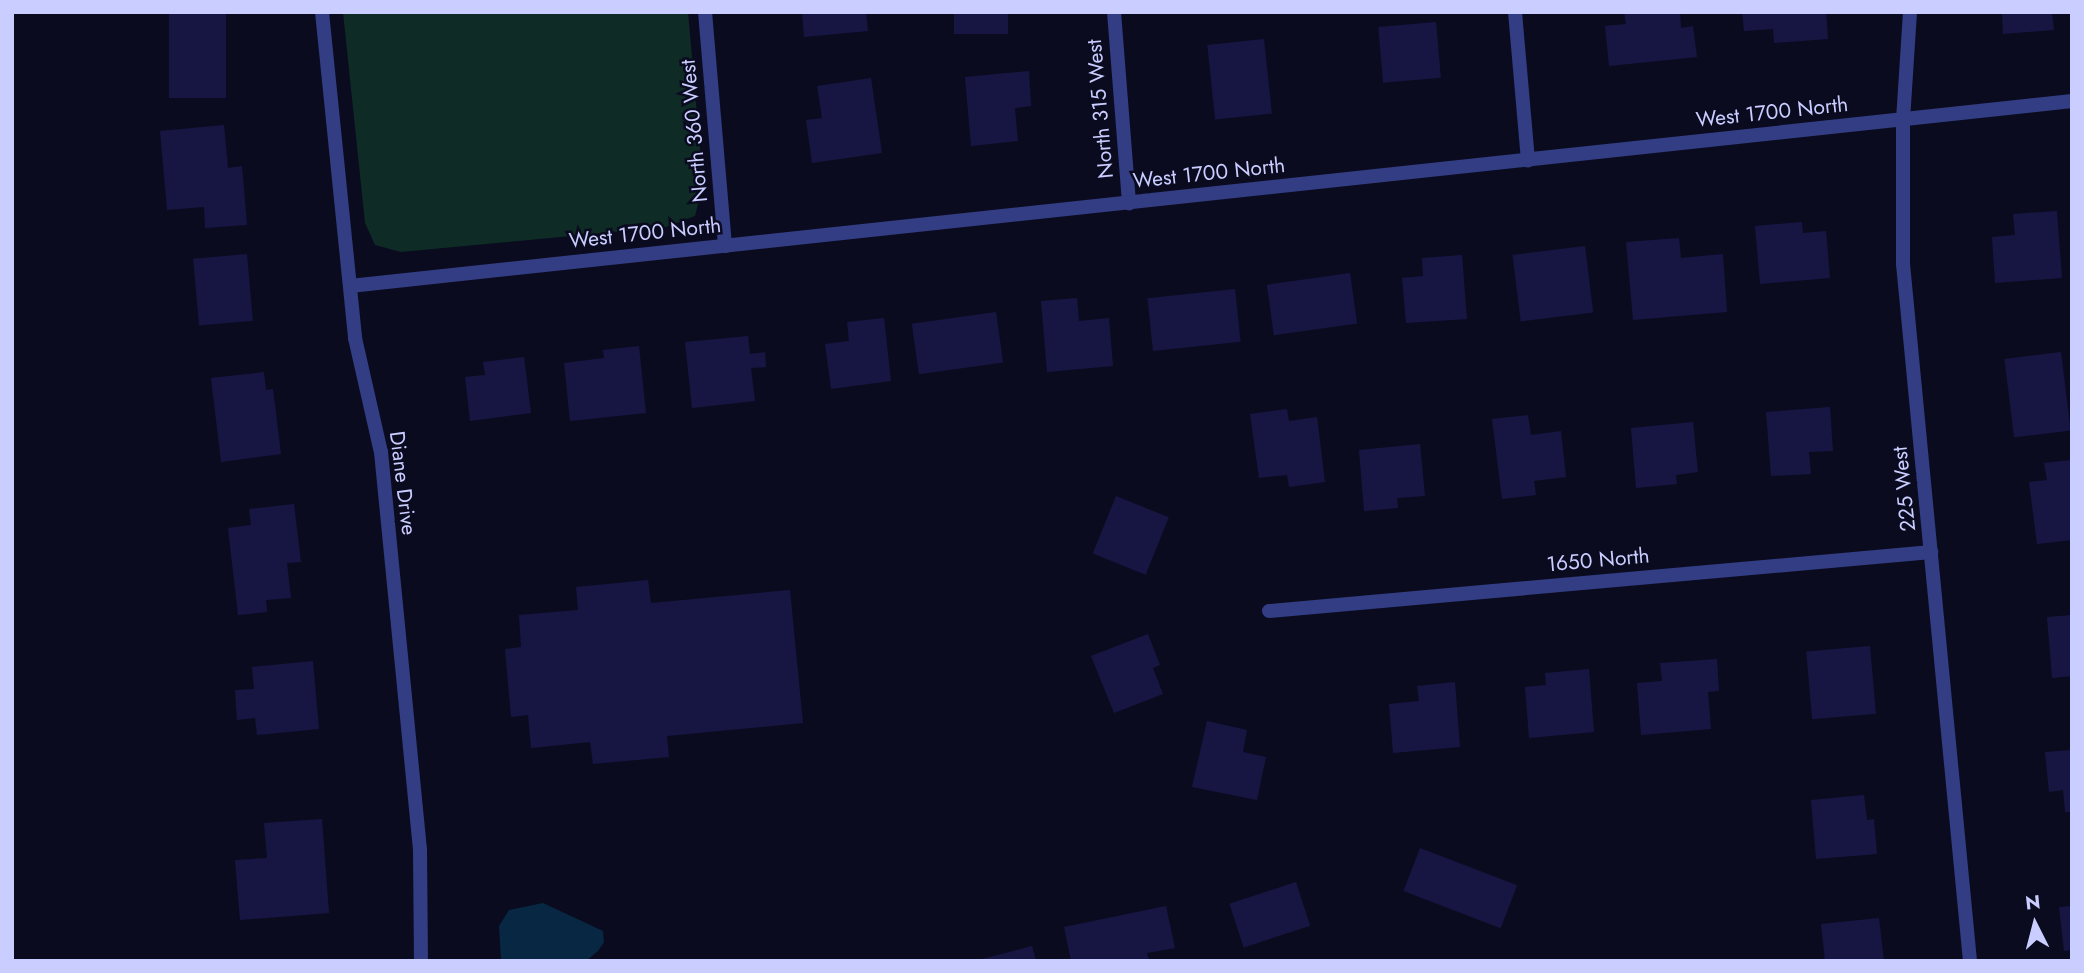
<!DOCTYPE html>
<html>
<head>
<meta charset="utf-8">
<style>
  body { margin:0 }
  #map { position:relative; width:2084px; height:973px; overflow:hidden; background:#0b0b20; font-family:Jost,sans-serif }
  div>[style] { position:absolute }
  .green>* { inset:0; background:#0e2b25 }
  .water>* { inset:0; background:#082743 }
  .building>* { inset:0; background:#171643; transform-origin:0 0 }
  .street>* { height:14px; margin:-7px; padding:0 7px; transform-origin:7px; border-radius:7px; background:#333d83 }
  span { translate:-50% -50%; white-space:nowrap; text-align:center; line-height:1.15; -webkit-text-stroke:5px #0b0b20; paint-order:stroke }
  .street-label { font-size:21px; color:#cacdff }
  .frame { position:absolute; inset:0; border:14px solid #cacdff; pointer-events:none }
  .north { position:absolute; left:2000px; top:889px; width:70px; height:70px; -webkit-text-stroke:5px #0b0b20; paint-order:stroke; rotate:354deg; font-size:19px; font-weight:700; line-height:28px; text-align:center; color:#cacdff }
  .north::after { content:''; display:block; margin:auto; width:24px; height:32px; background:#cacdff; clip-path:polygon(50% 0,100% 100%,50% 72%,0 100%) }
</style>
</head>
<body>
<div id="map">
  <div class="green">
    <div style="clip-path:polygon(343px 12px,688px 12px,703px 184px,695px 216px,666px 227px,401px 252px,375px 245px,365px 223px)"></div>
  </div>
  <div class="water">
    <div style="clip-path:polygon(543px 903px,603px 931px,604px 942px,598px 951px,586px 961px,501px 961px,499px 926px,509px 910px)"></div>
  </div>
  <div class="building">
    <div style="left:169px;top:12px;width:57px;height:86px"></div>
    <div style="clip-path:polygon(802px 12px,866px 12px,868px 31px,804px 37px)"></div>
    <div style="left:954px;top:12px;width:54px;height:22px"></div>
    <div style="clip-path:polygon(1624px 12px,1680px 12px,1681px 28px,1693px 26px,1697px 57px,1609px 66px,1605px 26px,1626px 24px)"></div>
    <div style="clip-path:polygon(1742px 12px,1826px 12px,1828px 39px,1774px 43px,1773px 29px,1744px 31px)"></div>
    <div style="clip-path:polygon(2002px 12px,2052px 12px,2054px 30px,2003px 34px)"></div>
    <div style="left:1436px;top:22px;width:56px;height:58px;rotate:85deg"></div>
    <div style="left:1264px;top:39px;width:75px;height:57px;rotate:84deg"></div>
    <div style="clip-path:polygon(1029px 71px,1031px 106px,1015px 108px,1018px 141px,971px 146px,965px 77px)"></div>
    <div style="clip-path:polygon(871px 78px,882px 153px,812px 163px,806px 120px,822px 118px,817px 86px)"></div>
    <div style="clip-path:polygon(224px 125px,228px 168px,242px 166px,247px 225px,205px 228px,204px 207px,167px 210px,160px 131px)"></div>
    <div style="clip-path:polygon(2057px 211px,2062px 278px,1995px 283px,1992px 237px,2015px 235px,2013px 214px)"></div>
    <div style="clip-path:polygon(1802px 222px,1803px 233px,1826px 231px,1830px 278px,1760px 284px,1755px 226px)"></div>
    <div style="clip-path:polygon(1679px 238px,1681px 258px,1723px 254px,1727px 312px,1633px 320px,1626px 242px)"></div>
    <div style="left:1585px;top:246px;width:67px;height:73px;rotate:83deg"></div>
    <div style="left:247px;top:254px;width:67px;height:54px;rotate:85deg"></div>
    <div style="clip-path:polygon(1462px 255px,1467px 319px,1406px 323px,1402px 278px,1423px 276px,1422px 258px)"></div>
    <div style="left:1350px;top:273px;width:51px;height:84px;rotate:82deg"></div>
    <div style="left:1235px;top:289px;width:53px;height:88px;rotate:84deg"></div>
    <div style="clip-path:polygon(1077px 298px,1079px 321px,1109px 318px,1113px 366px,1047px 372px,1041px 301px)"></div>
    <div style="left:996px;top:312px;width:51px;height:85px;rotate:82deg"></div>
    <div style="clip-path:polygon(884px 318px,891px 381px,831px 389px,825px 344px,849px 341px,847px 322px)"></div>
    <div style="clip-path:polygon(748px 336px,750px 354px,765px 352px,766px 367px,751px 368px,755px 401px,692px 408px,685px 342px)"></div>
    <div style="clip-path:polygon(639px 346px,646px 413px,570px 421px,564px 363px,604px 358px,603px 350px)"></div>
    <div style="left:2061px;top:352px;width:79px;height:57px;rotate:83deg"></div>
    <div style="clip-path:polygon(524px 357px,531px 413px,470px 421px,465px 377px,485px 375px,483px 362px)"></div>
    <div style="clip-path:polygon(264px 372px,266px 390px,273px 389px,281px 454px,221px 462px,211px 378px)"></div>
    <div style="clip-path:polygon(1830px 407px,1833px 451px,1809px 452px,1811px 474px,1771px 476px,1766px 412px)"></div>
    <div style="clip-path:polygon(1287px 409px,1289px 421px,1317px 417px,1325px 482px,1289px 487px,1287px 475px,1259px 478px,1250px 414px)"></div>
    <div style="clip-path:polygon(1528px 415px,1531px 435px,1561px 431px,1566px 477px,1534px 481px,1536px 495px,1502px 499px,1492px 419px)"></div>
    <div style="clip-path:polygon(1693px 422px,1698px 472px,1676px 475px,1677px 484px,1636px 488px,1631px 428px)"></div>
    <div style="clip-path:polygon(1420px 444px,1425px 496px,1397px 498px,1398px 508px,1364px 511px,1359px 450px)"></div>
    <div style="clip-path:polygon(2072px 460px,2072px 540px,2037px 544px,2029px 482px,2047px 480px,2044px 463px)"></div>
    <div style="left:1116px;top:496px;width:57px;height:62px;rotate:22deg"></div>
    <div style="clip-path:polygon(294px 504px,301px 562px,287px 563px,291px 598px,266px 600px,267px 612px,238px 615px,228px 528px,251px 525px,249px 509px)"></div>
    <div style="clip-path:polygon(648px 580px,651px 603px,790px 590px,803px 723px,667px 736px,669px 757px,593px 764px,590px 742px,531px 748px,528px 715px,511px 717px,505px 649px,521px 647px,519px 615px,578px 610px,576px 587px)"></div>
    <div style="clip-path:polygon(2072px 615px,2072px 676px,2052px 678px,2047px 617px)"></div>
    <div style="clip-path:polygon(1148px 634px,1160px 665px,1153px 668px,1163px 694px,1114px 713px,1091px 656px)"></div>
    <div style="left:1870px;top:646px;width:68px;height:64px;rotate:85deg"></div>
    <div style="clip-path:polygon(1717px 659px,1719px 691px,1708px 692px,1711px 729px,1641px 735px,1637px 683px,1662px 681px,1660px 663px)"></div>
    <div style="clip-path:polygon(313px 661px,319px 729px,257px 735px,255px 718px,237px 720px,235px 690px,254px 689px,252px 667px)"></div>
    <div style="clip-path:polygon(1589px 669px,1594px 732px,1529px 738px,1525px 687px,1546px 685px,1545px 673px)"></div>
    <div style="clip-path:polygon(1455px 682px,1460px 747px,1393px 753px,1389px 704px,1419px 701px,1417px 686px)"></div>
    <div style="clip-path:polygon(1207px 721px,1247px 730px,1243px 752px,1266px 757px,1257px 800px,1192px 787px)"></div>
    <div style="clip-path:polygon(2072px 750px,2072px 812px,2065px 812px,2063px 790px,2049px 792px,2045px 752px)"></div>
    <div style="clip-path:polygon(1864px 795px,1867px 820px,1874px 819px,1877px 854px,1816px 859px,1811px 800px)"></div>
    <div style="clip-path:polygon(322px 819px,329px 913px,240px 920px,235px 860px,267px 858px,264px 823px)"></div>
    <div style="left:1420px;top:848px;width:104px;height:46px;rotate:21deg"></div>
    <div style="left:1296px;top:882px;width:46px;height:70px;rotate:72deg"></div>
    <div style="clip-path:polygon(1166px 906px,1175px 948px,1147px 953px,1149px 961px,1071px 961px,1064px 927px)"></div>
    <div style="clip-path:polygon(2072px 906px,2072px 950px,2064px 951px,2059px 907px)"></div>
    <div style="clip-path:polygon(1879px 918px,1884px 961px,1825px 961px,1821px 924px)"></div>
    <div style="clip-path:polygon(1032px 946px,1036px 961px,978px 961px,978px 960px)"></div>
  </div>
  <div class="street">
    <div style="left:322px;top:12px;width:328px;rotate:84.2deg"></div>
    <div style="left:355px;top:338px;width:117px;rotate:77.2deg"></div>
    <div style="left:381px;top:452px;width:399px;rotate:84.4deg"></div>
    <div style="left:420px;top:849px;width:112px;rotate:89.5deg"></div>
    <div style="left:705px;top:12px;width:235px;rotate:85.1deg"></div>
    <div style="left:1114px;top:12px;width:192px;rotate:85.5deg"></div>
    <div style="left:1515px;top:12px;width:149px;rotate:85deg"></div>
    <div style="left:1910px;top:12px;width:107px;rotate:93.7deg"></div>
    <div style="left:1903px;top:119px;width:145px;rotate:90deg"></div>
    <div style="left:1903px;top:264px;width:700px;rotate:84.51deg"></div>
    <div style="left:350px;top:286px;width:1732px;rotate:-6.13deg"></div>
    <div style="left:1269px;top:611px;width:665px;rotate:-5.09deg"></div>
  </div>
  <div class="street-label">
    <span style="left:1100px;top:109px;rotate:-95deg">North 315 West</span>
    <span style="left:1772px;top:112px;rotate:-6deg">West 1700 North</span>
    <span style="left:694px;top:131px;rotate:-95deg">North 360 West</span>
    <span style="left:1209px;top:173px;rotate:-6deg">West 1700 North</span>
    <span style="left:645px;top:233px;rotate:-6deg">West 1700 North</span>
    <span style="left:403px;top:483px;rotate:83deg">Diane Drive</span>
    <span style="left:1904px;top:489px;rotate:-96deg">225 West</span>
    <span style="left:1598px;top:560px;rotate:-5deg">1650 North</span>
  </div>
  <div class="frame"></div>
  <div class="north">N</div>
</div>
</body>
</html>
